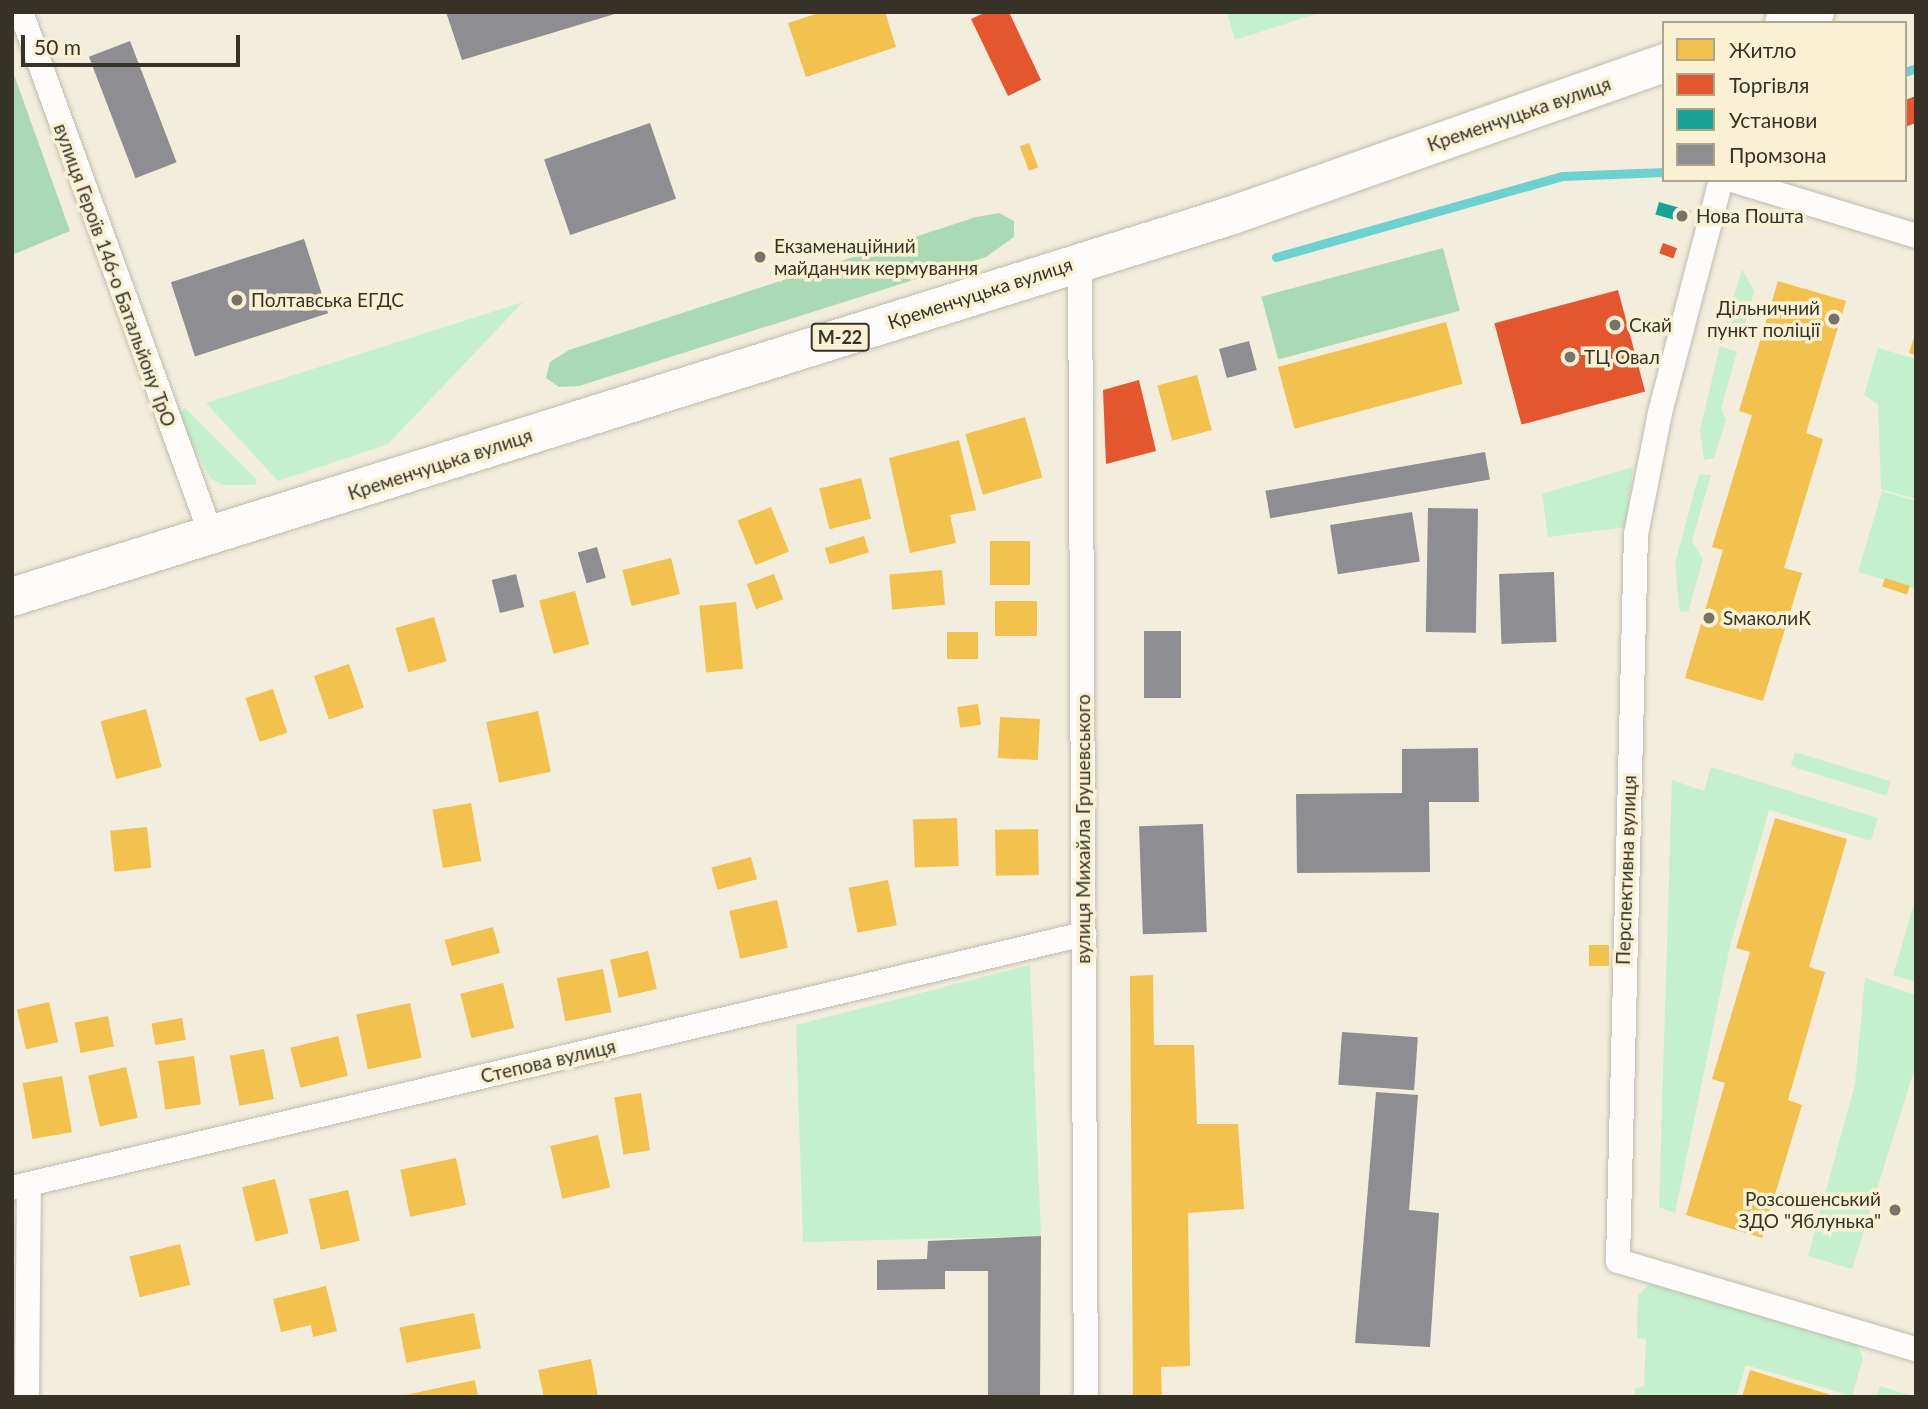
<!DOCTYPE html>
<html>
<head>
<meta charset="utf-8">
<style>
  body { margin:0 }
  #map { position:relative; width:1928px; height:1409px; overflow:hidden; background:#f2eddc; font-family:Lato,sans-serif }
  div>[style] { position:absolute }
  .green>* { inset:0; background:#c4f1cc; transform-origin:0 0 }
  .forest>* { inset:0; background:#aadab4; transform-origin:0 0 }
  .homes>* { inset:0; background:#f2c14e; transform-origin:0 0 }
  .shops>* { inset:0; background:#e4572e; transform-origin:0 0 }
  .public>* { inset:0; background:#17a398; transform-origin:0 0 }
  .industry>* { inset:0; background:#8d8d92; transform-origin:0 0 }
  .stream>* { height:9px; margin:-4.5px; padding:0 4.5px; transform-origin:4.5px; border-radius:4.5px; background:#6dd2cf }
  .roads { filter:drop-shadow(0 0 2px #bfbcaf) drop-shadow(0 0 2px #bfbcaf) }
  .minor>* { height:24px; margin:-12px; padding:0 12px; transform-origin:12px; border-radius:12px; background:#fdfcfa }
  .trunk>* { height:38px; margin:-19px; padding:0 19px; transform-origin:19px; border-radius:19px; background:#fdfcfa }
  .dots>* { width:19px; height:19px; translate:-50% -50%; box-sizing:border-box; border:4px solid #faf1d4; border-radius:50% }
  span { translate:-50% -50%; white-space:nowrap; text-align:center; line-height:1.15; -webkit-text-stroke:7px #faf1d4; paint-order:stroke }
  .shield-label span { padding:2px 5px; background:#faf1d4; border:2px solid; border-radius:5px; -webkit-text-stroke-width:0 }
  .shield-label { font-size:18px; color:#363227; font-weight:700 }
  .street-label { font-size:19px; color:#363227 }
  .poi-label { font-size:19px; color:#363227 }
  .left { translate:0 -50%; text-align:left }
  .right { translate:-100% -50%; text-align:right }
  .frame { position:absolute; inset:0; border:14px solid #363227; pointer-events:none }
  .legend { position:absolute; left:1662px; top:21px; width:245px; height:161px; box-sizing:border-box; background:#faf1d4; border:2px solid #aca58f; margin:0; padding:9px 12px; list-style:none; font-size:21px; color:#363227 }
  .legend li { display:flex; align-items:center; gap:14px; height:35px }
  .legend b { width:35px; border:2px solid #aca58f }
  .scale { position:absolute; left:21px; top:35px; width:219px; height:32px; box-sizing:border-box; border:4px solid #363227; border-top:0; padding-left:9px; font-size:21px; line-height:24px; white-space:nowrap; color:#363227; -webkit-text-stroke:5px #faf1d4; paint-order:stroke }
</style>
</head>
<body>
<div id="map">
  <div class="green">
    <div style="clip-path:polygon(1227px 12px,1322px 12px,1235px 40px)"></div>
    <div style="clip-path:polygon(1742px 269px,1754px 291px,1741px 339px,1723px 333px)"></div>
    <div style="clip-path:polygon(523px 302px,388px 444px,278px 481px,206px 403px)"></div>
    <div style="clip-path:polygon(1720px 346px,1737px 352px,1721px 409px,1726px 420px,1714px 458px,1704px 460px,1700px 430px)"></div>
    <div style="clip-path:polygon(1878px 348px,1916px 359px,1916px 499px,1881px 489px,1878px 404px,1864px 395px)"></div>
    <div style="clip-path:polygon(185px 408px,257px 480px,255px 485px,223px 485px,211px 479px,177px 416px)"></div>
    <div style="clip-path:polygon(1633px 467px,1626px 527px,1548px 537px,1542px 494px)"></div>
    <div style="clip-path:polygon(1699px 474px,1711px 475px,1692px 541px,1703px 559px,1688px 612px,1680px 611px,1675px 564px)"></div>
    <div style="clip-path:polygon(1882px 491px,1916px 501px,1916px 589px,1858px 572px)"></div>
    <div style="left:1795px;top:752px;width:100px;height:15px;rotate:17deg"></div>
    <div style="clip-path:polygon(1711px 767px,1878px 818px,1871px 841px,1769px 810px,1730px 946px,1675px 1213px,1659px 1207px,1672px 780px,1704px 791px)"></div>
    <div style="clip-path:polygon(1916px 897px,1916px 982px,1893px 975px)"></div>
    <div style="clip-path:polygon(1030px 965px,1041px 1236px,803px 1242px,796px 1025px)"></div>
    <div style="clip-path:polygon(1865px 978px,1916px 995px,1916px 1064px,1852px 1269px,1808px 1256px,1855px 1084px)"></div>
    <div style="clip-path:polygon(1650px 1283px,1858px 1344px,1863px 1359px,1852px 1396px,1746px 1365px,1736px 1397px,1635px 1397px,1635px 1388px,1644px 1387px,1646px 1339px,1637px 1338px,1638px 1295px)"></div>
    <div style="clip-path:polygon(1880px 1386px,1915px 1397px,1877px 1397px)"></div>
  </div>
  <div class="forest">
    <div style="clip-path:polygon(12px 69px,70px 231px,12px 255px)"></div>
    <div style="clip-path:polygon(999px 213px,1014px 221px,1014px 237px,986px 257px,579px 386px,559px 387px,546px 378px,550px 362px,569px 350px,976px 217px)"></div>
    <div style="left:1443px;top:248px;width:65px;height:188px;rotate:75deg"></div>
  </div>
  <div class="homes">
    <div style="clip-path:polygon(822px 12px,885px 12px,896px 47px,806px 77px,788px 23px)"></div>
    <div style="left:1029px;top:143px;width:26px;height:10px;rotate:69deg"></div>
    <div style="clip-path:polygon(1778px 281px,1846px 301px,1806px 433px,1823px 439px,1784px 568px,1802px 573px,1763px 701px,1685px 678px,1723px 550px,1712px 547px,1752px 415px,1739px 411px)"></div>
    <div style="left:1446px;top:322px;width:64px;height:174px;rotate:75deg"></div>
    <div style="clip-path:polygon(1915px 334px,1916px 334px,1916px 355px,1909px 353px)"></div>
    <div style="left:1197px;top:375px;width:57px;height:41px;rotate:75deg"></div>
    <div style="left:1025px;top:417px;width:63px;height:62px;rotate:74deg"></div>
    <div style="clip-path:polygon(959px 440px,976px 510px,950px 515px,956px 543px,910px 553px,889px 458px)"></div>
    <div style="left:861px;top:478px;width:42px;height:43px;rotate:76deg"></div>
    <div style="left:771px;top:507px;width:48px;height:36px;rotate:68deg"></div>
    <div style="left:864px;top:536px;width:17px;height:41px;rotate:73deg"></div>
    <div style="left:990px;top:541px;width:40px;height:44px"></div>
    <div style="left:671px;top:558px;width:37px;height:50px;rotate:76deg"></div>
    <div style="left:942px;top:570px;width:35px;height:53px;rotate:85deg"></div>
    <div style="left:774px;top:574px;width:27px;height:29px;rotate:70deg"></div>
    <div style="left:1885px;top:578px;width:26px;height:9px;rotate:18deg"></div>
    <div style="left:575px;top:591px;width:55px;height:37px;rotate:75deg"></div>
    <div style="left:1037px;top:601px;width:35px;height:42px;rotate:90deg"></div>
    <div style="left:736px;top:602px;width:67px;height:37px;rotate:84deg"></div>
    <div style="left:434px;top:617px;width:46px;height:40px;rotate:74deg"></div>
    <div style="left:947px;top:632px;width:31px;height:27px"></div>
    <div style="left:349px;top:664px;width:46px;height:37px;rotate:71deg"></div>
    <div style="left:273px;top:689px;width:46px;height:29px;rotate:72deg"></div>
    <div style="left:978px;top:704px;width:21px;height:21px;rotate:82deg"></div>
    <div style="left:146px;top:709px;width:60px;height:47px;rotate:75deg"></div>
    <div style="left:538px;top:711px;width:62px;height:53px;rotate:78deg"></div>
    <div style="left:1000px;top:717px;width:40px;height:41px;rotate:3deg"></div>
    <div style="left:471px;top:803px;width:59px;height:39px;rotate:80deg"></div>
    <div style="left:957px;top:818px;width:48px;height:44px;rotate:88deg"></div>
    <div style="clip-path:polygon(1775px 818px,1847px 839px,1809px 967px,1825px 972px,1788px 1100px,1802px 1105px,1762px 1238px,1686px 1215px,1725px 1083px,1712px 1079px,1750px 952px,1736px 948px)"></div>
    <div style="left:147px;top:827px;width:41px;height:37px;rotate:84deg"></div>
    <div style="left:1038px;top:829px;width:46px;height:43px;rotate:89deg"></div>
    <div style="left:751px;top:857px;width:23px;height:41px;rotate:75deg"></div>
    <div style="left:888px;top:880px;width:46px;height:40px;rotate:79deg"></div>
    <div style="left:777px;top:900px;width:49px;height:49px;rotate:77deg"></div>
    <div style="left:493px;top:927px;width:27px;height:50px;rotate:75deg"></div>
    <div style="left:1589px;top:945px;width:20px;height:21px"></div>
    <div style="left:648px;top:951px;width:39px;height:39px;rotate:77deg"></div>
    <div style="left:603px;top:969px;width:44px;height:47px;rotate:79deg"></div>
    <div style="clip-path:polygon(1153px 975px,1154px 1045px,1194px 1045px,1197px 1124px,1238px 1124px,1244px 1209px,1188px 1213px,1190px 1366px,1161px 1367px,1162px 1397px,1133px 1397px,1130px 976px)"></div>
    <div style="left:503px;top:983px;width:46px;height:44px;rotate:76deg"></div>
    <div style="left:49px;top:1002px;width:41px;height:33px;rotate:77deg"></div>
    <div style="left:410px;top:1003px;width:56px;height:55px;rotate:78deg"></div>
    <div style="left:108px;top:1016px;width:31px;height:34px;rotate:79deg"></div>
    <div style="left:182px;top:1018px;width:22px;height:31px;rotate:80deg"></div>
    <div style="left:338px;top:1036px;width:41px;height:49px;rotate:76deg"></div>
    <div style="left:264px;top:1049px;width:51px;height:35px;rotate:79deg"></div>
    <div style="left:194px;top:1056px;width:49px;height:36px;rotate:82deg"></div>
    <div style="left:126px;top:1067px;width:52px;height:39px;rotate:77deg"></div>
    <div style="left:62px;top:1076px;width:57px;height:40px;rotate:80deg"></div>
    <div style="left:641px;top:1093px;width:58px;height:27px;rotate:81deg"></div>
    <div style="left:598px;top:1135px;width:54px;height:49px;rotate:77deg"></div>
    <div style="left:456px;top:1158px;width:48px;height:57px;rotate:78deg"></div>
    <div style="left:275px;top:1179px;width:56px;height:34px;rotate:76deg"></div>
    <div style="left:348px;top:1190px;width:52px;height:40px;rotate:77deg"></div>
    <div style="left:180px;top:1244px;width:42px;height:52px;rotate:76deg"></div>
    <div style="clip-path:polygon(326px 1286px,337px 1331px,313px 1337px,311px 1325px,281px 1332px,273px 1299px)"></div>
    <div style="left:474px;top:1313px;width:36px;height:76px;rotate:79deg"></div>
    <div style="clip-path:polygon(591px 1359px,598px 1397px,544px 1397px,538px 1370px)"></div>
    <div style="clip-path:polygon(1750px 1370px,1834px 1396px,1834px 1397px,1742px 1397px)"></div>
    <div style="clip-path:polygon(475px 1380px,478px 1397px,401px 1397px,401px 1396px)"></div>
  </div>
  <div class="shops">
    <div style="clip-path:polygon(986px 12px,1009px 12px,1041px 80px,1008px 96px,971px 19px)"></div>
    <div style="clip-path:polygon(1916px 96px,1916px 123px,1905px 127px,1905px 100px)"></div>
    <div style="left:1663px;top:243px;width:15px;height:11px;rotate:20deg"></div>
    <div style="left:1618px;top:290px;width:105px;height:128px;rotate:75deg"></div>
    <div style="clip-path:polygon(1139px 380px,1156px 451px,1106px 464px,1103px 390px)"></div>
  </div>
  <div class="public">
    <div style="left:1659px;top:202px;width:33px;height:13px;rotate:16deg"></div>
  </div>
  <div class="industry">
    <div style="clip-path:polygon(446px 12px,618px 12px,618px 13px,462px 60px)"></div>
    <div style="left:130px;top:41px;width:130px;height:44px;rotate:69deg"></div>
    <div style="left:650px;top:123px;width:80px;height:112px;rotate:71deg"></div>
    <div style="left:304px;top:239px;width:78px;height:140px;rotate:72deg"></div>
    <div style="left:1249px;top:341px;width:30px;height:31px;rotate:75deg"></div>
    <div style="left:1485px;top:452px;width:28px;height:223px;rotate:80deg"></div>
    <div style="left:1428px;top:508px;width:50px;height:124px;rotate:1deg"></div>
    <div style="left:1412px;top:512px;width:50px;height:83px;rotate:81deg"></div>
    <div style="left:597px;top:547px;width:32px;height:20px;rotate:74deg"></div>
    <div style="left:1554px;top:572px;width:70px;height:55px;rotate:88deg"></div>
    <div style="left:516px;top:574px;width:34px;height:25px;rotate:76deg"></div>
    <div style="left:1144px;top:631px;width:37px;height:67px"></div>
    <div style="clip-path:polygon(1478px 748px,1479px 802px,1429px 802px,1430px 872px,1297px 873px,1296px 794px,1402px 793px,1402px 749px)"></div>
    <div style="left:1203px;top:824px;width:108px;height:64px;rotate:88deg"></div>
    <div style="left:1342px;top:1032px;width:76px;height:53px;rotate:4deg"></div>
    <div style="clip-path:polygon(1376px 1092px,1418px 1095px,1409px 1210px,1439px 1213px,1430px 1347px,1355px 1343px)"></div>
    <div style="clip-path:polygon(1041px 1236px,1040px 1397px,988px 1397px,988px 1271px,945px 1271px,945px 1289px,877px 1290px,877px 1260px,927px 1259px,928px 1241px)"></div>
  </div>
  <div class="stream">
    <div style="left:1905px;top:72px;width:12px;rotate:-20deg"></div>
    <div style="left:1276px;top:257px;width:297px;rotate:-15.8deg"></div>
    <div style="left:1562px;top:176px;width:102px;rotate:-2.2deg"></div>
  </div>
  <div class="roads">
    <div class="minor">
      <div style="left:21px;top:12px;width:559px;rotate:70.01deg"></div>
      <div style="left:1721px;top:180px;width:241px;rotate:104.7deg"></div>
      <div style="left:1660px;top:413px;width:123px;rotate:101.2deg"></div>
      <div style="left:1636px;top:534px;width:727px;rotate:91.42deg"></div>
      <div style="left:1618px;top:1261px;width:311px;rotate:16.5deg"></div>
      <div style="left:1732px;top:180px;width:192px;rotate:16.9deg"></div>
      <div style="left:1080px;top:261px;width:1136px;rotate:89.7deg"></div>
      <div style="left:12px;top:1188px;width:1102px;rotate:-13.33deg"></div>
      <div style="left:27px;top:1397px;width:213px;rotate:-89.5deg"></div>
    </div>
    <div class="trunk">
      <div style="left:1784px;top:23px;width:33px;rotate:-20deg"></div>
      <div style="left:12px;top:597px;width:1276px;rotate:-17.37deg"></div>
      <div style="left:1230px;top:216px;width:460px;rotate:-19.4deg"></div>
    </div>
  </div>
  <div class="dots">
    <div style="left:1682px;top:216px;background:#787366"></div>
    <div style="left:760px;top:257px;background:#787366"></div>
    <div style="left:237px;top:300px;background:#787366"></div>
    <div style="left:1834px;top:319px;background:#787366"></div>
    <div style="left:1615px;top:325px;background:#787366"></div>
    <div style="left:1570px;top:357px;background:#787366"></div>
    <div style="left:1709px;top:618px;background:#787366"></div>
    <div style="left:1895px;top:1210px;background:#787366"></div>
  </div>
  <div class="shield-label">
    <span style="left:840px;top:337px">М-22</span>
  </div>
  <div class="street-label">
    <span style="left:1519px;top:114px;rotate:-19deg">Кременчуцька вулиця</span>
    <span style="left:115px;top:275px;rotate:70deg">вулиця Героїв 146-о Батальйону ТрО</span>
    <span style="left:980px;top:293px;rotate:-18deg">Кременчуцька вулиця</span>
    <span style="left:440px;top:464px;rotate:-18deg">Кременчуцька вулиця</span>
    <span style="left:1083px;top:829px;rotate:-90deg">вулиця Михайла Грушевського</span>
    <span style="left:1626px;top:870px;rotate:-88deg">Перспективна вулиця</span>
    <span style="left:548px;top:1061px;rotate:-13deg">Степова вулиця</span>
  </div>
  <div class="poi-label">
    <span class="left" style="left:1696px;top:216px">Нова Пошта</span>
    <span class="left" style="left:774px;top:257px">Екзаменаційний<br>майданчик кермування</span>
    <span class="left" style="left:251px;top:300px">Полтавська ЕГДС</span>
    <span class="right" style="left:1820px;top:319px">Дільничний<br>пункт поліції</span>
    <span class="left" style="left:1629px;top:325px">Скай</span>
    <span class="left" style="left:1584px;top:357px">ТЦ Овал</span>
    <span class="left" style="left:1723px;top:618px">SмаколиК</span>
    <span class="right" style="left:1881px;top:1210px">Розсошенський<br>ЗДО "Яблунька"</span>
  </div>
  <div class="frame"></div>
  <ul class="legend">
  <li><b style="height:19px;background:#f2c14e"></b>Житло</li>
  <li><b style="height:19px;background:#e4572e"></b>Торгівля</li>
  <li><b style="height:19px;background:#17a398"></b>Установи</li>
  <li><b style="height:19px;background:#8d8d92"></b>Промзона</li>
  </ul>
  <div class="scale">50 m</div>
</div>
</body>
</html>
